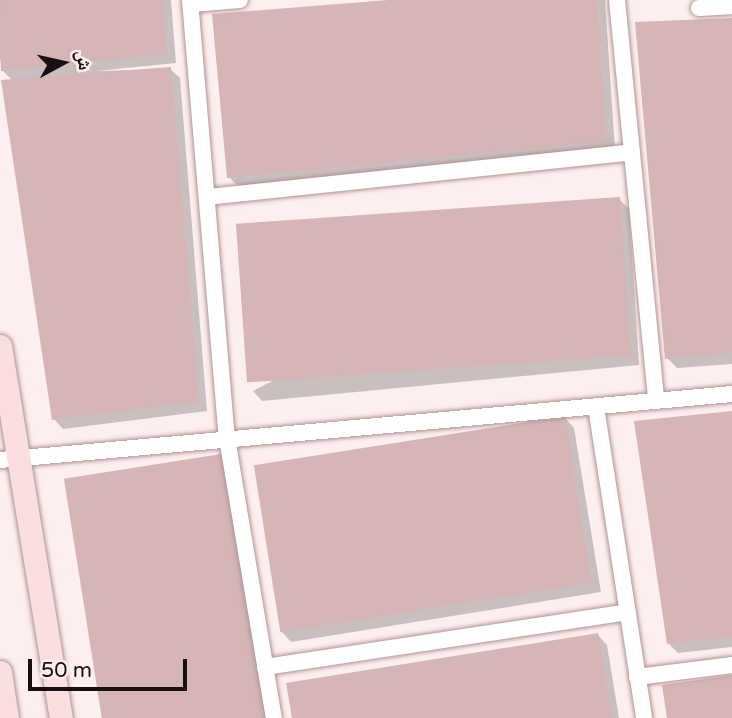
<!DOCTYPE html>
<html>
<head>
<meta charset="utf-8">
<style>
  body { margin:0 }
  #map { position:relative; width:732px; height:718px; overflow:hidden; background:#fdefef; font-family:"Varela Round","Noto Naskh Arabic",sans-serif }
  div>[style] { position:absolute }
  .shadow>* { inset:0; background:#0003 }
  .building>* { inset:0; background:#d5b5b5; transform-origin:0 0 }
  .roads { filter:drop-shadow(0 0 2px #b19292) drop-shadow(0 0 2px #b19292) }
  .street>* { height:16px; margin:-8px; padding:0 8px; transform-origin:8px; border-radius:8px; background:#fff }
  .secondary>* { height:23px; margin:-11.5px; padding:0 11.5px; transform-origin:11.5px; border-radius:11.5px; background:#fbdee0 }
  span { translate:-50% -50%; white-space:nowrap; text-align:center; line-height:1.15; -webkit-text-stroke:5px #fdefef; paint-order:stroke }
  .north { position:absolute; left:28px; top:28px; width:70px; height:70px; -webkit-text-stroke:5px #fdefef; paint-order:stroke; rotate:82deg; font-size:19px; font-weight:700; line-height:28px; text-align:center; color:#1a0f10 }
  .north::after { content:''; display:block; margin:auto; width:24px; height:32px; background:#1a0f10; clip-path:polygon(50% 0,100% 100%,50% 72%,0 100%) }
  .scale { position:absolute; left:28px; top:659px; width:159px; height:32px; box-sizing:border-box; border:4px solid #1a0f10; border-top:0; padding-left:9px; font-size:21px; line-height:24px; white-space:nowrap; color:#1a0f10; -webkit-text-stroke:5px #fdefef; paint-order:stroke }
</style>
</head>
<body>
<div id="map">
  <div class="shadow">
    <div style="clip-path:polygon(0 0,171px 0,176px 63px,96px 71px,170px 69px,180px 78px,207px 411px,63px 429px,54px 419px,13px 81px,2px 70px,0 58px)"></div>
    <div style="clip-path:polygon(408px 0,605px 0,615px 150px,238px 186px,229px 177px)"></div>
    <div style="clip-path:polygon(732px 19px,732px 364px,677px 368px,667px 358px)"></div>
    <div style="clip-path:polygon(619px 199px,629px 209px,639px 365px,262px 401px,253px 391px)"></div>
    <div style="clip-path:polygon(732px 413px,732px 647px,678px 653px,669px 644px)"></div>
    <div style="clip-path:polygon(565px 418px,574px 428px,601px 592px,291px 642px,282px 632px)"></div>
    <div style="clip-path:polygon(220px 456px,230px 466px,269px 718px,102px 718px)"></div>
    <div style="clip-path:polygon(598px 635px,607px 645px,619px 718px,294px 718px)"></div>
  </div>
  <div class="building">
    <div style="clip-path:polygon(0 0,163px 0,167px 54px,1px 71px)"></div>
    <div style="clip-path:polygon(388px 0,597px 0,606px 141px,227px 178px,212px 14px)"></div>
    <div style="clip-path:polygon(732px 18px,732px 353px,665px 359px,635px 22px)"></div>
    <div style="clip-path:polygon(171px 67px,199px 402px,52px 420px,1px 80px)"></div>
    <div style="left:620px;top:197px;width:159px;height:385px;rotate:86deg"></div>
    <div style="clip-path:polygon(732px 411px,732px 637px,667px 644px,634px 421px)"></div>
    <div style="left:565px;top:416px;width:169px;height:315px;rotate:81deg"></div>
    <div style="left:221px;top:454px;width:267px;height:159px;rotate:81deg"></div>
    <div style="clip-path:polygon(598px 633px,612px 718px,292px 718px,286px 683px)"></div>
    <div style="clip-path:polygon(732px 675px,732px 718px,667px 718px,662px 685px)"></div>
  </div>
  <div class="roads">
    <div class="street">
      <div style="left:190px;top:0;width:440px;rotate:85.2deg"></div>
      <div style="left:227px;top:438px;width:284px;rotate:80.5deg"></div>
      <div style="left:617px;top:0;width:403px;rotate:84.4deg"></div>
      <div style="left:191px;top:4px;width:49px;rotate:-4.7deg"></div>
      <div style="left:699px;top:8px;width:33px;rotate:-3deg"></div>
      <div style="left:207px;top:197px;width:427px;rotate:-6deg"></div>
      <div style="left:596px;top:407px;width:315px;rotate:81.2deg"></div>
      <div style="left:0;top:460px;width:735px;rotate:-5.15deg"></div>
      <div style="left:265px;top:667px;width:367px;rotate:-8.6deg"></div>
      <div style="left:637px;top:677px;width:96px;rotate:-7.2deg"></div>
    </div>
    <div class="secondary">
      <div style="left:0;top:346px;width:377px;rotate:80.7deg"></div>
      <div style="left:0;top:672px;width:47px;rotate:81.3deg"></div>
    </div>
  </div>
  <div class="north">ش</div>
  <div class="scale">50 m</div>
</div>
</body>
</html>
